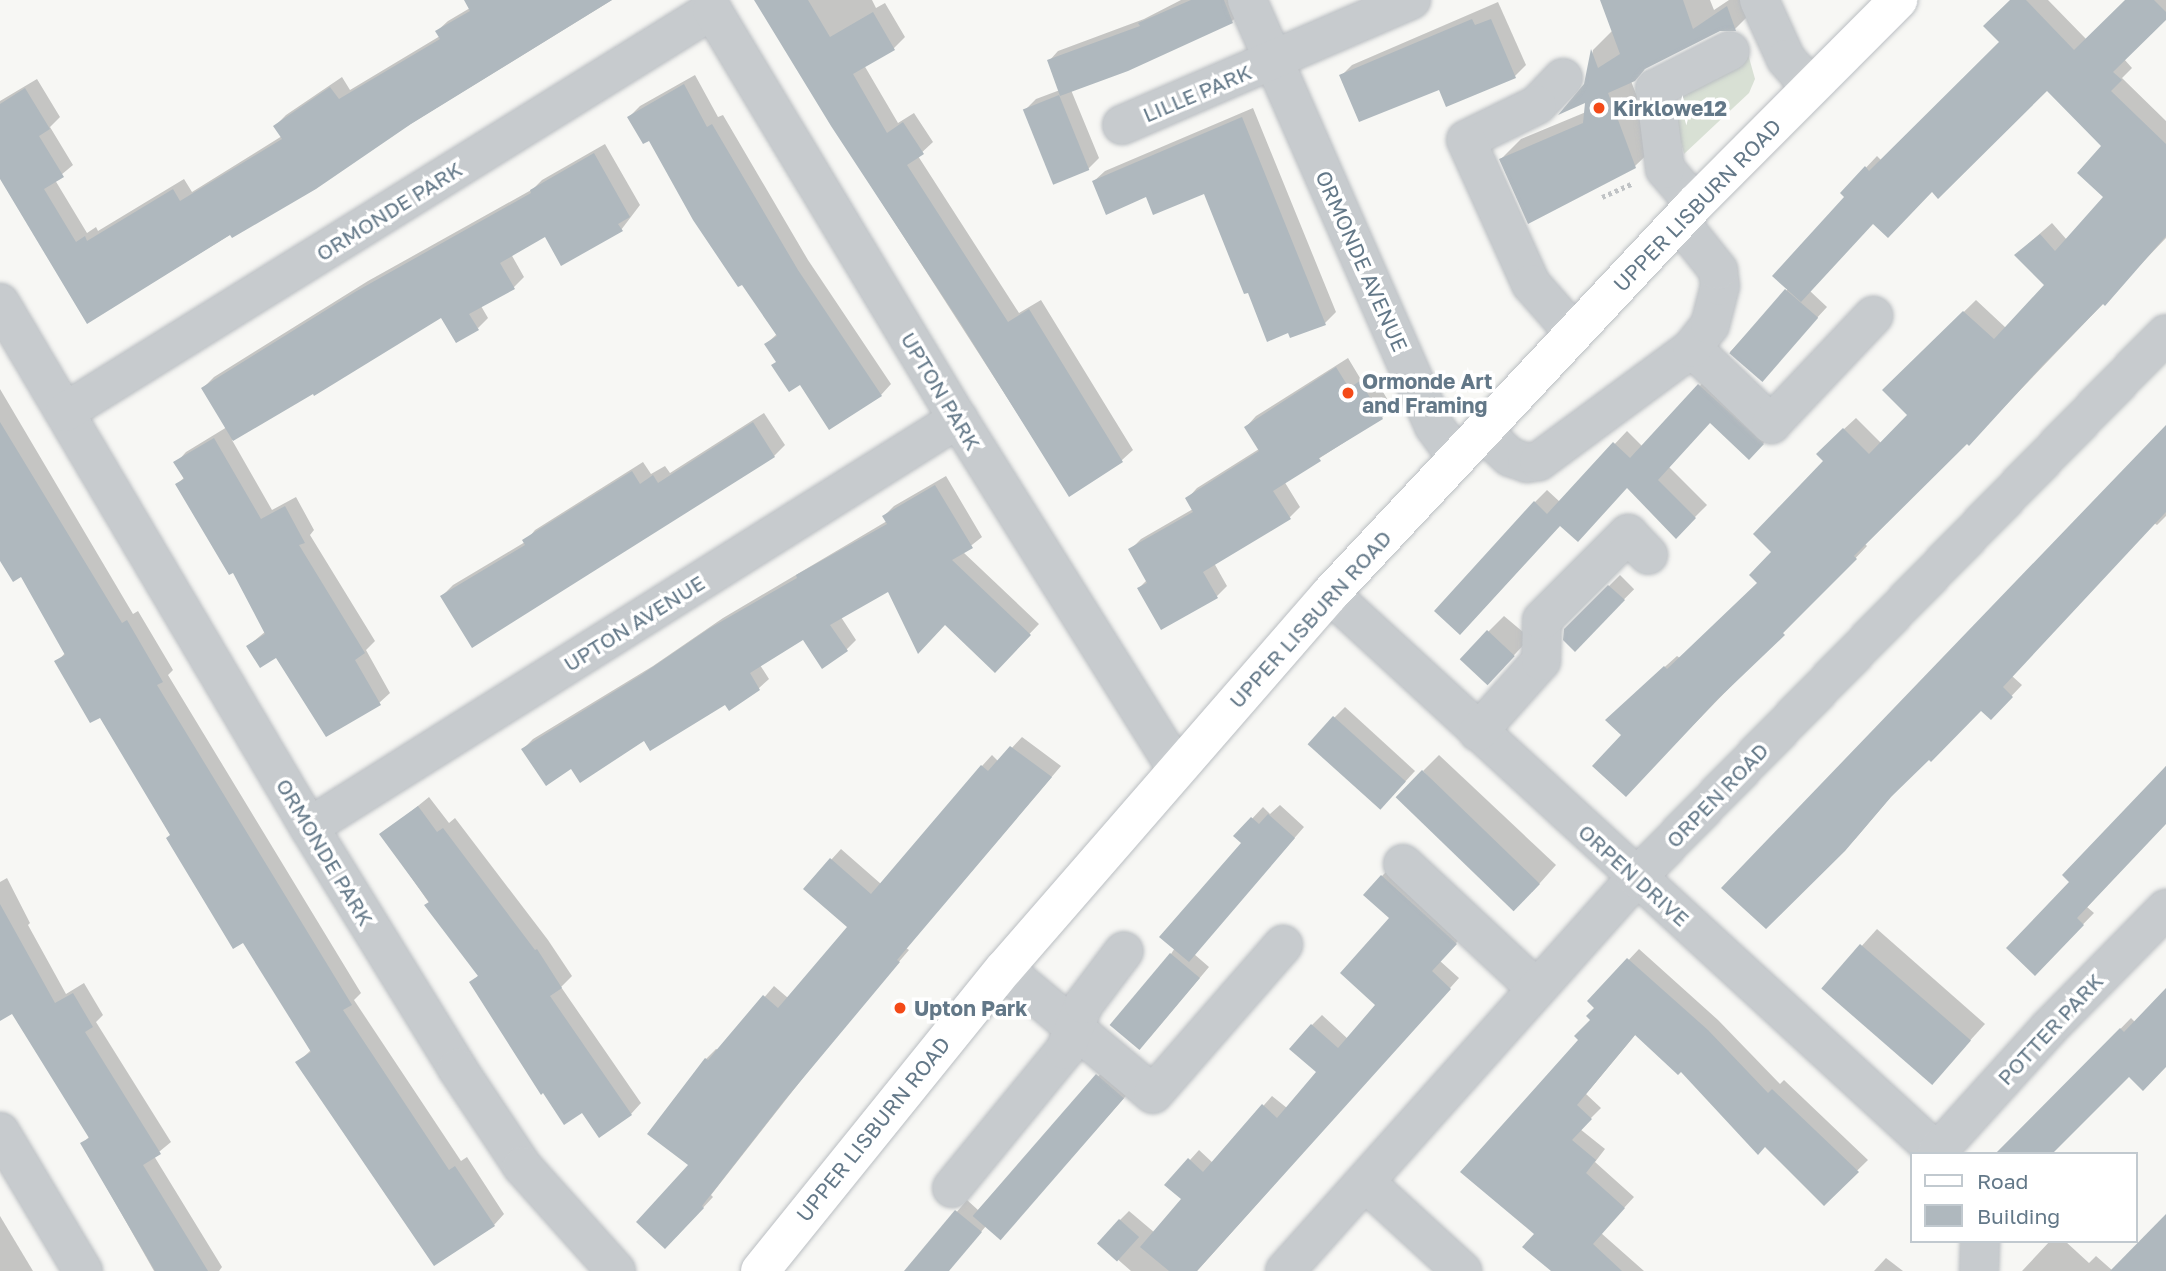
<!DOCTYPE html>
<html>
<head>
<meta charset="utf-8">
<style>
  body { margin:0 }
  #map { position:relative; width:2166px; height:1271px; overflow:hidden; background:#f7f7f4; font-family:"Golos Text",sans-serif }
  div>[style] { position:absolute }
  .green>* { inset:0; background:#d8e0d4 }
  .shadow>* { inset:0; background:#0003; transform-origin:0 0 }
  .building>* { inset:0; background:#afb8be; transform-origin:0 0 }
  .path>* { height:4.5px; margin-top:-2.25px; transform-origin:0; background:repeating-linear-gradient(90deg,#c0c3c5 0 3.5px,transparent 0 7px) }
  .roads { filter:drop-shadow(0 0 2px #babec2) drop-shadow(0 0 2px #babec2) }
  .minor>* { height:38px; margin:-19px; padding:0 19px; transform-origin:19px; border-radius:19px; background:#c7cbce }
  .major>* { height:38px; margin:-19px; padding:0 19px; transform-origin:19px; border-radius:19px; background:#fff }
  .dots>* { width:19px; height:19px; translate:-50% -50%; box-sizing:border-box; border:4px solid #fff; border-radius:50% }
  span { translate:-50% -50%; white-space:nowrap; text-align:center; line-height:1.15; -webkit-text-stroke:7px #fff; paint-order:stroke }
  .street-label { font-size:21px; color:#637888 }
  .poi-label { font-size:21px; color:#637888; font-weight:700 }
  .left { translate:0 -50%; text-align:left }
  .legend { position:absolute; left:1910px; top:1152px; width:228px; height:91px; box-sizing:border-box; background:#fff; border:2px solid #c1c9cf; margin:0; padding:9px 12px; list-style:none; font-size:21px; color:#637888 }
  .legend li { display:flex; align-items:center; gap:14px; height:35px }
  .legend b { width:35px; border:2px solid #c1c9cf }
</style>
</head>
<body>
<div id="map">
  <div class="green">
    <div style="clip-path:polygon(1748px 54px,1755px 79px,1749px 93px,1684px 154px,1676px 123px,1681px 98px,1689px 82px)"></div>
  </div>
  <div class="shadow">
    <div style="clip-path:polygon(466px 0,612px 0,88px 322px,0 176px,0 101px,37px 79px,60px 117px,50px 127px,73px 165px,55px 180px,87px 233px,96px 227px,98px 231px,184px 179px,192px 192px,282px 136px,275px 126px,286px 115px,342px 77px,350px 90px,440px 36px,437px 31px,448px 21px,470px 8px)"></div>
    <div style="clip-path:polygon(756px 0,872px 0,876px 8px,885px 3px,905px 37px,894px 48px,864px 65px,898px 123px,914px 113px,933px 142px,918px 156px,1019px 313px,1041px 300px,1133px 450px,1122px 460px,1069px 494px,832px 125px)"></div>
    <div style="clip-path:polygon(1181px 0,1237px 0,1242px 12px,1232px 21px,1071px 90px,1099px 158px,1088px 169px,1025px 110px,1036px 99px,1060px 90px,1049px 61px,1058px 51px,1144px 19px)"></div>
    <div style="clip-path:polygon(1601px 0,1710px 0,1714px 10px,1729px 0,1752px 0,1755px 9px,1735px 29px,1720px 30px,1647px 66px,1631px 81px,1656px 146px,1635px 166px,1501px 159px,1521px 139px,1586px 112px,1586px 85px,1593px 50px,1613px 30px)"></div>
    <div style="clip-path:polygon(2012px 0,2048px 0,2087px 40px,2128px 0,2166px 0,2166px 18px,2124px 59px,2132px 68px,2122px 78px,2166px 121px,2166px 238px,1980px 432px,1967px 442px,1865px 544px,1867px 546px,1851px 563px,1626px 794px,1619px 708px,1677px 656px,1680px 658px,1759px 583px,1826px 461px,1830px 442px,1856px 418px,1882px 444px,1910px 415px,1884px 390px,1976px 300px,2006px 328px,2046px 285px,2028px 244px,2052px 223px,2067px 240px,2105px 196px,2103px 146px,2047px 89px,1932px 190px,1873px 222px,1810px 291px,1827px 307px,1770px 369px,1730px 352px,1788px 289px,1847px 197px,1842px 193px,1877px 156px,1882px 161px,2001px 42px)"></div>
    <div style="clip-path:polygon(1498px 2px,1526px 65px,1515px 76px,1440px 88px,1341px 76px,1352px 65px)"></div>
    <div style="clip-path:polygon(695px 75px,718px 117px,723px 115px,808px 260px,891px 384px,881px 395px,778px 361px,766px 344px,777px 334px,650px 138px,629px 117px,640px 106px)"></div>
    <div style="clip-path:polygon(1253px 108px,1336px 312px,1325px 323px,1205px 191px,1147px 195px,1094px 181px,1105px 171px)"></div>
    <div style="clip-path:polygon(605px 144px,640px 205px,621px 230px,545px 235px,511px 254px,524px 277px,513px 288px,481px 306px,488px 318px,478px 328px,442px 316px,232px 440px,272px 510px,296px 497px,314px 530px,310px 535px,375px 641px,366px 650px,390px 693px,379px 703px,277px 656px,248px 646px,266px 631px,233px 571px,177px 484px,185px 477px,176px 463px,186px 452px,227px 427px,203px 388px,214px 377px,368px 281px,533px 189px,542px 180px)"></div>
    <div style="clip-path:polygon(1348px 358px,1360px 378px,1371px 372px,1392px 407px,1382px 418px,1284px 481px,1300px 507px,1289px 518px,1214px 563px,1227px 586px,1217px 596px,1139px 588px,1147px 580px,1130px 550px,1141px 539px,1193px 509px,1187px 499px,1197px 488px,1259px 449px,1246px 427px,1256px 416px)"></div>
    <div style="clip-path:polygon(1712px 373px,1775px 431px,1749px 458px,1710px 421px,1669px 467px,1707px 505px,1676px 536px,1628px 486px,1561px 524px,1473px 620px,1535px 502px,1547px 490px,1560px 502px,1627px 431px,1643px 447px)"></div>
    <div style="clip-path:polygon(0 389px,133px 614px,138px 611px,173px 670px,168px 675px,361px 993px,354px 1000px,461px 1161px,467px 1157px,504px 1214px,494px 1225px,298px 1062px,311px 1050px,244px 941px,171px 835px,101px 715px,57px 662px,65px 653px,21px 575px,0 558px)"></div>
    <div style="clip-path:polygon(764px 413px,785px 445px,774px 456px,442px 596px,453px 585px,525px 542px,535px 530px,643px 462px,651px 474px,665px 466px,670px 473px)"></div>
    <div style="clip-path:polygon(2166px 429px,2166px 516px,2157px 525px,2154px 523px,2012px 676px,2022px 685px,2001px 707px,1981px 709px,1900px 786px,1856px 838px,1766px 927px)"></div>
    <div style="clip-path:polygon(946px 476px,982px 537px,963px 552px,1039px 624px,995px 670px,945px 623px,889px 589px,841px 617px,856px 640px,846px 650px,803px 637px,760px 665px,769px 679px,758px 689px,645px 739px,571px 767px,523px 749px,533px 739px,653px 666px,723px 618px,887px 521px,884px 516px,894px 506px)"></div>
    <div style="left:1620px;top:575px;width:20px;height:78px;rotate:45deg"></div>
    <div style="clip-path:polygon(1504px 616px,1530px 638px,1504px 666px,1488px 632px)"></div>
    <div style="clip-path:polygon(1345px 707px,1415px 771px,1391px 797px,1334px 718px)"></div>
    <div style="clip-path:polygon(1022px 737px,1061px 766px,906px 948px,909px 950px,843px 1027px,711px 1195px,713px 1197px,676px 1237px,691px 1165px,706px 1059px,716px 1049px,719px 1050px,774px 986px,788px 998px,849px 927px,831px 860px,841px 849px,881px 884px,982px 766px,992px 755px,999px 762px)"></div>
    <div style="clip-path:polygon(1439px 755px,1556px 865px,1532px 892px,1423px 771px)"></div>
    <div style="clip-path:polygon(2166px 766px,2166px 822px,2087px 907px,2094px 913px,2035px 974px,2072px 882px)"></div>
    <div style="clip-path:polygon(429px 797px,449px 823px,455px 818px,548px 940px,572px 976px,561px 987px,641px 1103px,631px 1114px,583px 1111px,471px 983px,479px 975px,382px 835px)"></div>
    <div style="clip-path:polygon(1280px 805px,1304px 827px,1194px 954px,1209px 967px,1149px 1038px,1171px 954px,1243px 843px,1236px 836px,1263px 807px,1270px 814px)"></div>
    <div style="clip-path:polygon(1391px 867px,1465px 933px,1440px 961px,1459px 978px,1197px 1271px,1131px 1271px,1099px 1243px,1120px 1220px,1129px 1211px,1155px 1233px,1184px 1199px,1190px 1160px,1199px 1150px,1213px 1163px,1272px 1096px,1287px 1108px,1318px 1072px,1292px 1049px,1312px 1025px,1322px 1015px,1348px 1039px,1377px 1005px,1392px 918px,1382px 876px)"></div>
    <div style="clip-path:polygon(7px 878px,30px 923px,28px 925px,66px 994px,84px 983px,103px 1015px,96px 1022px,171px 1142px,154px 1156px,222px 1267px,219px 1271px,154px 1271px,82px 1144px,90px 1136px,13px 1012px,0 1012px,0 882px)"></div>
    <div style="clip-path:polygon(1877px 929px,1985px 1024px,1947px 1066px,1824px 988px)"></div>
    <div style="clip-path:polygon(1639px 949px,1718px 1020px,1780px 1084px,1784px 1080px,1868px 1160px,1824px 1203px,1766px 1145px,1681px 1070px,1636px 1034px,1586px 1094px,1601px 1108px,1580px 1129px,1605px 1149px,1595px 1162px,1634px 1197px,1601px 1233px,1644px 1271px,1558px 1271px,1536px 1233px,1581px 1040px,1597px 1007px,1590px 1001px)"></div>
    <div style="clip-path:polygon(2166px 991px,2166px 1065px,2129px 1074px,2007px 1145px,2131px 1018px,2136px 1023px)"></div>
    <div style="clip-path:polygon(1113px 1060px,1139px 1081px,1015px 1222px,999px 1238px,986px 1226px,948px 1271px,906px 1271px,967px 1200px,978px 1210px)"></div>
    <div style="clip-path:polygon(0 1216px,33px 1271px,0 1271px)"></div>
    <div style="clip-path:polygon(2166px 1217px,2166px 1271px,2022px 1271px,2050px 1241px,2065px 1241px,2089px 1263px,2096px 1256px,2113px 1271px)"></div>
    <div style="clip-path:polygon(1886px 1258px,1903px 1271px,1874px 1271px)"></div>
  </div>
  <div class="building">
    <div style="clip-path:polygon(464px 0,612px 0,411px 124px,316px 189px,232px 238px,230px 235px,87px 324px,0 179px,0 104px,25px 88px,50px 129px,39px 136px,64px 177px,44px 189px,76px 242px,85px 236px,87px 241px,173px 189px,180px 201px,282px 139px,273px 126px,330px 87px,339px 99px,440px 39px,435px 31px,470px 11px)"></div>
    <div style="clip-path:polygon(754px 0,808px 0,830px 37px,873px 12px,895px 50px,853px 74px,887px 133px,903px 122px,924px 154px,907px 165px,1008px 322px,1029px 309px,1123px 462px,1069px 497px,961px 324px,831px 126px)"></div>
    <div style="clip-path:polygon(1191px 0,1224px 0,1233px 23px,1128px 71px,1060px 96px,1047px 60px,1140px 26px,1138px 23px)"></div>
    <div style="clip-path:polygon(1600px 0,1683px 0,1693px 29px,1727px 6px,1736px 31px,1720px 31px,1645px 69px,1635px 81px,1608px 93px,1636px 168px,1528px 224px,1499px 159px,1583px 123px,1585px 103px,1558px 115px,1584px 84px,1591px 49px,1598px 68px,1620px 54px)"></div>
    <div style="clip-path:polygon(2010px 0,2026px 0,2074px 50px,2125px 0,2154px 0,2166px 12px,2166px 20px,2113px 72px,2122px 80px,2111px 91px,2166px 144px,2166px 236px,2105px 306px,2103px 304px,2043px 365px,1969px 446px,1967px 444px,1854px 556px,1857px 559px,1783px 633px,1785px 635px,1718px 699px,1626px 797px,1592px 766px,1621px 735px,1605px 720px,1664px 666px,1667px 669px,1757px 583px,1749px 575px,1771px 552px,1753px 534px,1823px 461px,1816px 454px,1843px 428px,1869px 454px,1907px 415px,1882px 390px,1963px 311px,1994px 339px,2044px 285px,2014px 255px,2040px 234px,2055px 251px,2103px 197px,2077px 173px,2101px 146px,2047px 91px,1938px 199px,1932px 192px,1888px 238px,1873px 224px,1801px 302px,1772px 276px,1844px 197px,1840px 193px,1865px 166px,1869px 171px,1999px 42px,1983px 26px)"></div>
    <div style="clip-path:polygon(1472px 19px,1475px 25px,1491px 19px,1516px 78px,1446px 107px,1439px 90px,1359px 122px,1339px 75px)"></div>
    <div style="clip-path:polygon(684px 84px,707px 127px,712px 124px,798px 270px,882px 396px,829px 430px,800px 385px,789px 392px,771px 365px,776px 362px,764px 344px,777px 336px,742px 285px,738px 287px,693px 220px,649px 141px,643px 144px,627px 117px)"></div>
    <div style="left:1059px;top:95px;width:81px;height:39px;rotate:68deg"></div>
    <div style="clip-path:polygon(1242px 117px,1326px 325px,1290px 338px,1288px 333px,1267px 342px,1248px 293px,1244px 294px,1204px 194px,1153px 215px,1146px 197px,1106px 215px,1092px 181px)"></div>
    <div style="clip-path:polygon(594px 153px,630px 217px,618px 224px,623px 231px,561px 266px,545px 237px,500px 263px,515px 289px,469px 314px,479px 330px,456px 343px,441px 318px,314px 396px,313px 394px,233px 441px,201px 388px,355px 292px,531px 193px,530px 190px)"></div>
    <div style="left:1785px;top:289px;width:44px;height:85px;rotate:41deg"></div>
    <div style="clip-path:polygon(1336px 367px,1349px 388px,1360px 381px,1383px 419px,1319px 458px,1321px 461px,1273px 491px,1291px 519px,1203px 572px,1218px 598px,1161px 630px,1137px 588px,1147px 583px,1128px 549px,1193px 512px,1185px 498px,1259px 451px,1244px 427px)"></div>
    <div style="clip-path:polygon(1698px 384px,1764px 444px,1749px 460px,1710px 423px,1658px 480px,1696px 518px,1676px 539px,1627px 488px,1578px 542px,1560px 526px,1460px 635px,1434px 611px,1534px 501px,1547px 514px,1613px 442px,1630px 458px)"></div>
    <div style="clip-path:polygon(0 422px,122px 623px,127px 620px,163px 682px,157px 685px,352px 1005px,343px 1010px,449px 1170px,455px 1166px,495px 1226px,434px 1266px,295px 1062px,311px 1052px,243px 943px,233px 949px,166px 838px,170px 835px,100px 718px,90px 723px,54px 661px,65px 655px,21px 577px,13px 582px,0 561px)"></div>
    <div style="clip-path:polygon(753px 422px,775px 457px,472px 648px,440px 596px,525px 545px,522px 540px,632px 471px,640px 484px,653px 475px,658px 483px)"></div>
    <div style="clip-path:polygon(2166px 425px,2166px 512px,2003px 687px,2013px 697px,1991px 720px,1981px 711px,1931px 762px,1929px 760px,1891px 797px,1845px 851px,1766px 929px,1721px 888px)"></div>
    <div style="clip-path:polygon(214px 438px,261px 519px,285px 506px,305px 543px,299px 545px,365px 653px,355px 660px,381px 705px,326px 737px,276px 658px,260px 668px,246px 646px,265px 634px,233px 573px,229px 575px,175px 484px,184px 479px,173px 462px)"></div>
    <div style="clip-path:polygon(935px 485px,973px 548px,952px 560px,1031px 635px,995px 673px,945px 625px,918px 654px,888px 592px,830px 625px,848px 651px,822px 669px,803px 640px,750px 673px,760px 690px,729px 711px,725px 705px,650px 751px,644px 741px,580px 783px,571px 769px,546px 786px,521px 749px,641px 675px,710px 628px,797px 578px,796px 575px,887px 524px,882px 516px)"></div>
    <div style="clip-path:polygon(1608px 585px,1625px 600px,1575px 652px,1563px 640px,1564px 629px)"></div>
    <div style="left:1487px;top:630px;width:38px;height:40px;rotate:43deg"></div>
    <div style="left:1333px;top:716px;width:98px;height:38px;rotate:42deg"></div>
    <div style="clip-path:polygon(1010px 746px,1052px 777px,897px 960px,900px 962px,784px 1101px,702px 1206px,704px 1208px,665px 1249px,636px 1222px,688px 1165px,647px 1134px,705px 1058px,708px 1060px,763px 995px,778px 1008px,847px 927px,803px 889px,830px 858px,871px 894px,981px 765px,988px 771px)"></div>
    <div style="clip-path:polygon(2166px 766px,2166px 824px,2077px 918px,2084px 925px,2035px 976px,2006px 948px,2069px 882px,2062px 875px)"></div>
    <div style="left:1422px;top:770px;width:164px;height:38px;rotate:44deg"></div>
    <div style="clip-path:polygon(418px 806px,437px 832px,443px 828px,535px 950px,537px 949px,562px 988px,550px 996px,632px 1115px,599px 1138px,582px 1113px,564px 1125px,543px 1093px,541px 1095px,469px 982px,478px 976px,424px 905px,429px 902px,379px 834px)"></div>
    <div style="clip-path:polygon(1268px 814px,1295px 838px,1189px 962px,1159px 937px,1241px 843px,1233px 836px,1251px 817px,1259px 824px)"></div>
    <div style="clip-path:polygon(1381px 875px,1457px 944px,1432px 971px,1451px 989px,1197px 1271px,1169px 1271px,1140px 1247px,1181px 1199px,1164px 1185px,1188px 1158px,1203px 1172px,1262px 1104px,1277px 1118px,1316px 1072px,1289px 1049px,1311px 1024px,1338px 1048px,1375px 1005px,1340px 973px,1389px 918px,1363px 895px)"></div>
    <div style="clip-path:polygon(0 904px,55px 1003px,73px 993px,93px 1027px,85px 1032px,161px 1154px,143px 1165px,208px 1271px,155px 1271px,80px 1143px,89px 1138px,12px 1014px,0 1021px)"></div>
    <div style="left:1860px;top:944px;width:147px;height:59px;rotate:41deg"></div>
    <div style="left:1170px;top:953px;width:39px;height:94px;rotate:40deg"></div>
    <div style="clip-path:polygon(1627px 958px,1708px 1030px,1768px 1093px,1772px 1089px,1859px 1172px,1824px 1206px,1765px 1147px,1758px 1155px,1681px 1072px,1678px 1075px,1635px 1035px,1577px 1105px,1592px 1119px,1572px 1140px,1596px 1160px,1586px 1173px,1625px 1208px,1593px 1244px,1622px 1271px,1551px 1271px,1522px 1247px,1534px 1234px,1460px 1172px,1578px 1040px,1574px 1036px,1590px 1020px,1586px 1016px,1594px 1008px,1587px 1001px)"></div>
    <div style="clip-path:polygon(2166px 988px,2166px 1067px,2143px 1091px,2129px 1077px,2052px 1154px,1995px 1154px,2120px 1028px,2124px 1032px)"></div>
    <div style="left:1096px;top:1074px;width:37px;height:188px;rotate:41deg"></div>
    <div style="clip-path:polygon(955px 1210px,982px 1232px,949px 1271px,904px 1271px)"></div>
    <div style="clip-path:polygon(2166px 1214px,2166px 1271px,2110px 1271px)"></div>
    <div style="left:1119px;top:1219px;width:27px;height:33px;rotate:42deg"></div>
  </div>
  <div class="path">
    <div style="left:1602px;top:197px;width:34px;rotate:-24deg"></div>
  </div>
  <div class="roads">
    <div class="minor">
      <div style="left:1247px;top:0;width:465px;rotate:66.3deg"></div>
      <div style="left:1434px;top:426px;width:39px;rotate:54deg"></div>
      <div style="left:1759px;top:0;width:65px;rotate:65.4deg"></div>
      <div style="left:1786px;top:59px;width:38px;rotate:49deg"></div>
      <div style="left:1563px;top:78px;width:37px;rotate:134deg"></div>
      <div style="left:1537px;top:105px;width:79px;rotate:153.8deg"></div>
      <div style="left:1466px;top:140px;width:158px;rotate:65.7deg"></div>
      <div style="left:1531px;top:284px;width:65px;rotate:48.7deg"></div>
      <div style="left:1122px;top:125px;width:315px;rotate:-23.4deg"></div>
      <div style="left:1695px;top:204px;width:46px;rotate:-130.6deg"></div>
      <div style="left:1665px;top:169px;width:81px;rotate:-97.1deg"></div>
      <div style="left:1655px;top:89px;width:84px;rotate:-26.9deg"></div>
      <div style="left:0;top:303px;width:608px;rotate:59.47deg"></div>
      <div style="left:309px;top:827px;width:283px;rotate:58.4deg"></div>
      <div style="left:457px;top:1068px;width:118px;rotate:56.4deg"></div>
      <div style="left:522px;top:1166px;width:141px;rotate:48.2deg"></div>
      <div style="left:1692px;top:348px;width:110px;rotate:43.9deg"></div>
      <div style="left:1771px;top:424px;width:149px;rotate:-46.6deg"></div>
      <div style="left:65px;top:412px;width:762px;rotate:-31.85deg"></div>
      <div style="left:712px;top:10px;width:477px;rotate:59deg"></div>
      <div style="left:958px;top:419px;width:411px;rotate:58deg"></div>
      <div style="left:1482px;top:431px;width:38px;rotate:43deg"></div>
      <div style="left:1510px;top:457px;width:18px;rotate:19deg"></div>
      <div style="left:1527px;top:463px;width:12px;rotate:-9deg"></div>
      <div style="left:1539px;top:461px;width:190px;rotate:-36.4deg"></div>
      <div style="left:1692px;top:348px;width:29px;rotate:-52deg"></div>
      <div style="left:1710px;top:325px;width:40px;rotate:-75.6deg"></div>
      <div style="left:1720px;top:286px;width:16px;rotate:-97deg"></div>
      <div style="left:1718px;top:270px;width:63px;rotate:-128.5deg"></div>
      <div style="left:1330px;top:594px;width:827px;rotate:42.6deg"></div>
      <div style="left:1478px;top:732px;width:95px;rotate:-48.4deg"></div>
      <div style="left:1541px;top:661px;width:41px;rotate:-88.6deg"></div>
      <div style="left:1542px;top:620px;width:122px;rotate:-45deg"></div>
      <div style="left:1628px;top:534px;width:29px;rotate:46deg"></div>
      <div style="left:309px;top:827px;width:767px;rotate:-32.16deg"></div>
      <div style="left:1403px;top:864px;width:183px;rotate:43deg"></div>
      <div style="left:1004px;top:969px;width:194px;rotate:40deg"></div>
      <div style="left:1153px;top:1094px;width:198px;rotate:-48.9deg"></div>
      <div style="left:0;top:1132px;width:162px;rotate:59.2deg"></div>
      <div style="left:1937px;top:1152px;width:167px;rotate:-47.9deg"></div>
      <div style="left:2049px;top:1028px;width:167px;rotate:-45.5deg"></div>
      <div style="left:1365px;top:1182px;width:132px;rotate:42.5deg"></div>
      <div style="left:952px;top:1188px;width:178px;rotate:-50.7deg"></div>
      <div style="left:1065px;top:1050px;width:50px;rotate:-67.6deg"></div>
      <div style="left:1084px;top:1004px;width:66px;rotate:-53deg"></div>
      <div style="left:1285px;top:1271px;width:527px;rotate:-48.23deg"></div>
      <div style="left:1636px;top:878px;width:759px;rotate:-45.75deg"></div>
      <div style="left:1979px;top:1271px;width:30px;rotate:-88deg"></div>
    </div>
    <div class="major">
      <div style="left:760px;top:1271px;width:388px;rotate:-51.1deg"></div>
      <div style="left:1004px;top:969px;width:497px;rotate:-49deg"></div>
      <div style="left:1330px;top:594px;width:534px;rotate:-46.9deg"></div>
      <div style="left:1695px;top:204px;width:288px;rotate:-45.1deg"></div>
    </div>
  </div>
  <div class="dots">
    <div style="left:1599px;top:108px;background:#f44a18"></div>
    <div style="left:1348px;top:393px;background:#f44a18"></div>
    <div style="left:900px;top:1008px;background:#f44a18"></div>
  </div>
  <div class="street-label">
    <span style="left:1197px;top:93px;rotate:-23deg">LILLE PARK</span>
    <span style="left:1697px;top:205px;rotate:-46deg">UPPER LISBURN ROAD</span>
    <span style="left:389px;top:211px;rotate:-32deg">ORMONDE PARK</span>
    <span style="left:1362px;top:261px;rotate:66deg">ORMONDE AVENUE</span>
    <span style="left:941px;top:391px;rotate:59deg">UPTON PARK</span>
    <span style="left:1310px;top:619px;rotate:-48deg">UPPER LISBURN ROAD</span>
    <span style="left:634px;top:623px;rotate:-32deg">UPTON AVENUE</span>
    <span style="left:1717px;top:795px;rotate:-46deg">ORPEN ROAD</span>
    <span style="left:325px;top:852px;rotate:59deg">ORMONDE PARK</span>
    <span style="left:1634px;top:875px;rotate:42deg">ORPEN DRIVE</span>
    <span style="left:2050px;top:1029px;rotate:-47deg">POTTER PARK</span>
    <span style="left:873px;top:1129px;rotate:-51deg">UPPER LISBURN ROAD</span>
  </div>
  <div class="poi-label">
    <span class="left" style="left:1613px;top:108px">Kirklowe12</span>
    <span class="left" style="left:1362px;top:393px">Ormonde Art<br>and Framing</span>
    <span class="left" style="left:914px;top:1008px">Upton Park</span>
  </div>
  <ul class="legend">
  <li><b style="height:9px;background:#fff"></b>Road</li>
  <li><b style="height:19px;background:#afb8be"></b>Building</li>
  </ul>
</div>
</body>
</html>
